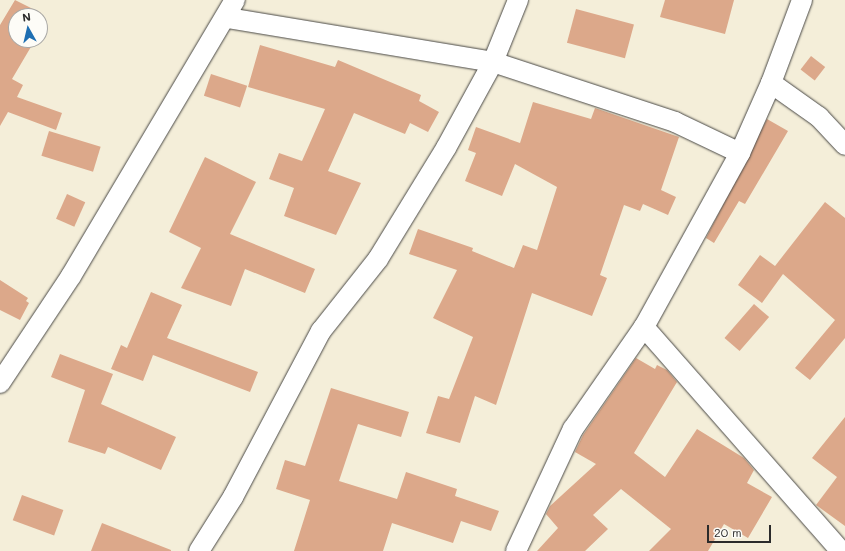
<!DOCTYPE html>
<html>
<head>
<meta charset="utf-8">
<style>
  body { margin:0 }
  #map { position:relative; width:845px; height:551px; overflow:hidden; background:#f4eed9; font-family:Mali,sans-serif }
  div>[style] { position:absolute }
  .building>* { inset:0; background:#dca88a; transform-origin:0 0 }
  .roads { filter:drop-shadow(0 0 1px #494845) drop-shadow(0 0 1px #494845) }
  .minor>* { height:20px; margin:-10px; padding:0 10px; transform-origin:10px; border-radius:10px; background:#fff }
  span { translate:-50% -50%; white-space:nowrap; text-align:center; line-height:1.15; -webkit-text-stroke:3px #fdfcf7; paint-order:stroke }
  .north { position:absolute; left:8px; top:8px; width:40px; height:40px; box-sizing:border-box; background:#fdfcf7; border:1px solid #a9a8a5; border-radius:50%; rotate:352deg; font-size:11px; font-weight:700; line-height:16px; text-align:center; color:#2b2b2b }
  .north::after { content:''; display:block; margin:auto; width:14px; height:18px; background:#1f6fb2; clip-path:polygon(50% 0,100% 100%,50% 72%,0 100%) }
  .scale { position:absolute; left:707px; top:525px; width:64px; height:18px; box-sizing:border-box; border:2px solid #2b2b2b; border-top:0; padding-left:5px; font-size:12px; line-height:14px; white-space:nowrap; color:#2b2b2b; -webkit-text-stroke:3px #fdfcf7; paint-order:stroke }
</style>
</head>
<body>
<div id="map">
  <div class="building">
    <div style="clip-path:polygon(15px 0,41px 13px,39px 16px,16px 16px,16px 40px,35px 40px,12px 79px,23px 85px,17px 97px,62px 113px,56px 130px,8px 112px,0 126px,0 25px)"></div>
    <div style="clip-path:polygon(665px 0,734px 0,725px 34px,660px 17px)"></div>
    <div style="left:576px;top:9px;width:60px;height:35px;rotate:15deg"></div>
    <div style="clip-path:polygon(260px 45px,335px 67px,338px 60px,421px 95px,419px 101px,439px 112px,428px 132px,410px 123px,405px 134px,354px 113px,328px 171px,361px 183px,336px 235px,284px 216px,294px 188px,269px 179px,279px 153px,302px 161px,325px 109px,248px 87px)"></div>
    <div style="left:811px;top:56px;width:18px;height:17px;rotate:38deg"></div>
    <div style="left:211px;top:74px;width:38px;height:23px;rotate:18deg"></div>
    <div style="clip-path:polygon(533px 102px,591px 119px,595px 108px,679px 137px,661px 190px,676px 197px,668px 215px,643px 204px,640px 211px,624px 205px,600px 275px,607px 278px,592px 316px,532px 293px,496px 405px,475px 396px,460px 443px,426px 433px,438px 396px,449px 399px,473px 337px,433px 318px,457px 270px,409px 254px,418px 229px,473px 248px,472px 251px,514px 268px,523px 245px,537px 250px,557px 187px,515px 164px,502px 196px,465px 181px,476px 153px,468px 150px,476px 127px,520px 143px)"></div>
    <div style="clip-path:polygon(767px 119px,788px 131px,745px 204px,739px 201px,714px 243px,706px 238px)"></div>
    <div style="left:49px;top:131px;width:54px;height:26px;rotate:17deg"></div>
    <div style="clip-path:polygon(205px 157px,256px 182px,230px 234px,315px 269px,305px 293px,245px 269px,231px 306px,181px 288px,201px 248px,169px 232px)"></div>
    <div style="left:67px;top:194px;width:20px;height:27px;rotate:24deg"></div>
    <div style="clip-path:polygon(825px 202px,845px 218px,845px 338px,810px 380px,795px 368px,835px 320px,783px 274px,762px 303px,738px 285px,760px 255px,775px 266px)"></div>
    <div style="clip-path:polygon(0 280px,28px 298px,26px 301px,29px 303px,20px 320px,0 310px)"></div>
    <div style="clip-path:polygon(151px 292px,182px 305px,167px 338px,258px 372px,250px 392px,153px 355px,143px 381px,111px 369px,121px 345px,127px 348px)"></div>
    <div style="left:754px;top:304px;width:20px;height:45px;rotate:41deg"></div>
    <div style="clip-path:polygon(60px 354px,113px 374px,101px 404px,176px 437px,161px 470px,108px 447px,105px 454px,68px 442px,85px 390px,51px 377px)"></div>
    <div style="clip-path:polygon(636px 358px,655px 369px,657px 365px,667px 370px,677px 382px,634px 453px,665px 477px,697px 429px,744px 458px,754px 470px,747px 483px,772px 497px,748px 538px,724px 524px,708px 551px,649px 551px,671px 529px,621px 489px,593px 515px,608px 529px,585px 551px,537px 551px,558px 528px,546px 514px,550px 506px,596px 464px,575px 452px,583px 435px)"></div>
    <div style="clip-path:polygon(331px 388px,409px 412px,401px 437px,358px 424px,339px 481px,397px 499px,406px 472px,457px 489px,455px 496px,499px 511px,491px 531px,461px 521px,453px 543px,392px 523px,383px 551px,294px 551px,310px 500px,276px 489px,285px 460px,305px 466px)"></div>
    <div style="clip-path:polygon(845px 417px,845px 526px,816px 505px,837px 477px,812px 458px)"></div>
    <div style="left:22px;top:495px;width:44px;height:27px;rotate:20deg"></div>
    <div style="clip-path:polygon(102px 523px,171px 550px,171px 551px,91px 551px)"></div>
  </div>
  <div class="roads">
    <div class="minor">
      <div style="left:228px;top:18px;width:269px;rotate:9.4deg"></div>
      <div style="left:493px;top:62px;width:192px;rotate:18.2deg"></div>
      <div style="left:675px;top:122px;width:72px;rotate:25.5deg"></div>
      <div style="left:771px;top:83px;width:59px;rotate:35.3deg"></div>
      <div style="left:819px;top:117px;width:38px;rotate:47deg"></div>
      <div style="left:644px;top:327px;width:298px;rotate:48.7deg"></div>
      <div style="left:0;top:383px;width:128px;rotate:-56.4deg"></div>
      <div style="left:71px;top:276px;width:321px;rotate:-59.3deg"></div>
      <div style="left:199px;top:551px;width:64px;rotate:-57.8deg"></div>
      <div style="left:233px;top:497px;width:188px;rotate:-62.1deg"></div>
      <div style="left:321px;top:331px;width:92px;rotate:-51.6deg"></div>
      <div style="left:378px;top:259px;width:130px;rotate:-58.5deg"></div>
      <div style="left:446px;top:148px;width:98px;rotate:-61.3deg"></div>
      <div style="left:493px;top:62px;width:67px;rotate:-68deg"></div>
      <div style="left:516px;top:551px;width:135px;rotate:-65deg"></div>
      <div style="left:573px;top:429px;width:124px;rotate:-55.2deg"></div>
      <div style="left:644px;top:327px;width:199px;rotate:-61.1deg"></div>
      <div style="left:740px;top:153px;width:77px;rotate:-66.1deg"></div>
      <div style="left:771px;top:83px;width:89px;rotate:-69.5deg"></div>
    </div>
  </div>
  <div class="north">N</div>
  <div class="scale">20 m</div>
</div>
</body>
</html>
